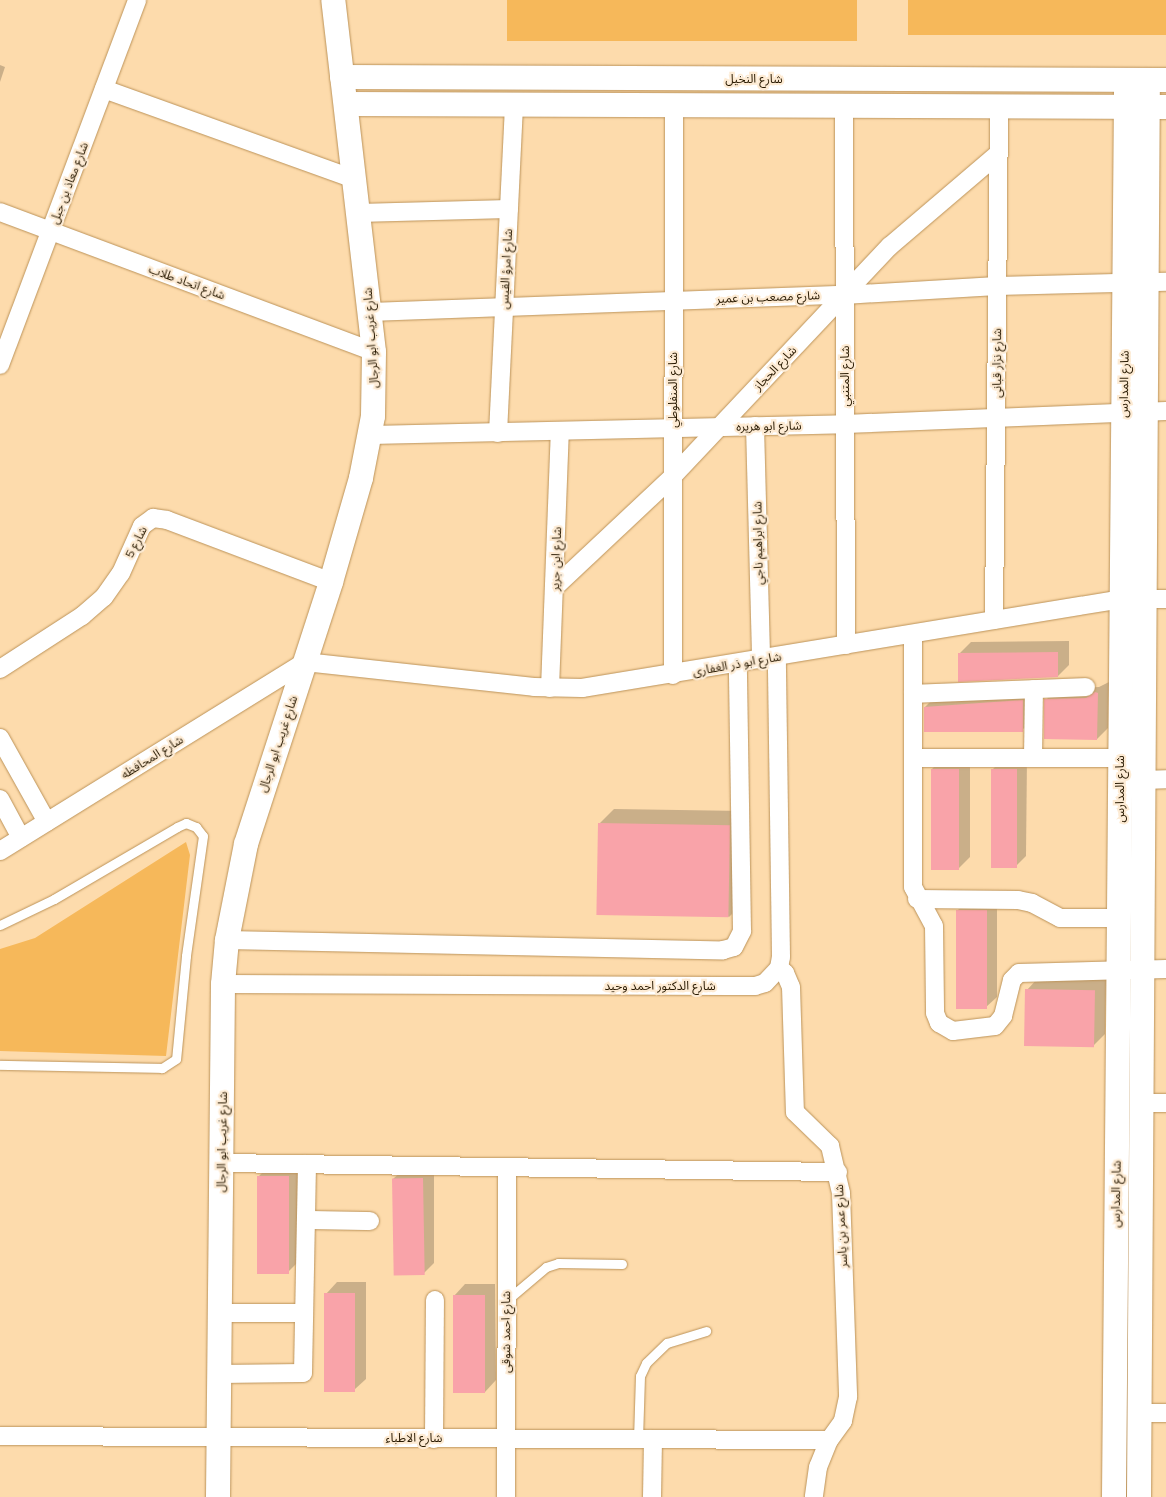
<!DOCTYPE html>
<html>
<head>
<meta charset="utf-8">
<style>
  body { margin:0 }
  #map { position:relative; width:1166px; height:1497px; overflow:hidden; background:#fddbac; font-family:Mulish,"Noto Sans Arabic",sans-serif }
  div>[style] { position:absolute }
  .green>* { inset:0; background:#f6b85a; transform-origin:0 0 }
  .shadow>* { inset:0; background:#0003 }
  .building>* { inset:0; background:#f9a3a9; transform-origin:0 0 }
  .roads { filter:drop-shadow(0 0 1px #bc9359) drop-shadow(0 0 1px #bc9359) }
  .lane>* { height:9px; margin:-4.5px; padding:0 4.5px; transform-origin:4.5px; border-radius:4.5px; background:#fff }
  .street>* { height:18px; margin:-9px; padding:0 9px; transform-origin:9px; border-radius:9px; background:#fff }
  .secondary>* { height:24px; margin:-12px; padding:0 12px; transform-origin:12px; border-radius:12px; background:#fff }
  span { translate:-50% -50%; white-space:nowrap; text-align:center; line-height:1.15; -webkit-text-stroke:4.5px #fdebd4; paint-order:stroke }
  .street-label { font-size:12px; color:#281901 }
</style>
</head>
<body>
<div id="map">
  <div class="green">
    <div style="left:507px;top:0;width:350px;height:41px"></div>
    <div style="left:908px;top:0;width:258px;height:35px"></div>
    <div style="clip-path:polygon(186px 842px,190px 855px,166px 1056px,0 1051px,0 949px,35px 938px)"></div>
  </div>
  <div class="shadow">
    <div style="clip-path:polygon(0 65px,5px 67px,0 82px)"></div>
    <div style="clip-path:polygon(1069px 641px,1069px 665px,1058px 676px,959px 654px,971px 642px)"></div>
    <div style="clip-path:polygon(1109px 682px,1108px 728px,1097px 739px,1046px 700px,1057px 689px,1099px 687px)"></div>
    <div style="clip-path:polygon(1034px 689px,1034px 719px,1022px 730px,925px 707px,936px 696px)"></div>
    <div style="clip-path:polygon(943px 758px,970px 758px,970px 857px,958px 869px,932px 769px)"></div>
    <div style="clip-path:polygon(1004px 758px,1027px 758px,1026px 856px,1014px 868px,993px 769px)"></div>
    <div style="clip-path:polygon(614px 809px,744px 811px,744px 902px,729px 917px,599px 824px)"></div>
    <div style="clip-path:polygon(969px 899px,997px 900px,997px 997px,985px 1008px,957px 911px)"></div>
    <div style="clip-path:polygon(1038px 978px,1106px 979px,1105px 1034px,1094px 1045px,1027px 990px)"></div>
    <div style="clip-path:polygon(270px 1165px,300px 1166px,298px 1262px,287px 1273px,258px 1177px)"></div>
    <div style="clip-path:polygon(405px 1168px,434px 1168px,434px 1263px,423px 1274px,393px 1179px)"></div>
    <div style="clip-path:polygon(337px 1282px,366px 1282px,366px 1379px,354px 1390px,326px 1294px)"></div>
    <div style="clip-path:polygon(465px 1284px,495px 1284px,496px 1380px,485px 1392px,454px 1296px)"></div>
  </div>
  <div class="building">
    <div style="clip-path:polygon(1058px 652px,1058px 677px,958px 682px,958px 653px)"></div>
    <div style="clip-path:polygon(1095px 692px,1098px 693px,1097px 740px,1044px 739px,1044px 699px,1086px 698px)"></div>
    <div style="clip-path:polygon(1023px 700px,1023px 732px,924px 732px,924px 707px)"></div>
    <div style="left:931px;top:769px;width:28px;height:101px"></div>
    <div style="left:991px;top:769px;width:26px;height:99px"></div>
    <div style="left:598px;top:823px;width:132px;height:92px;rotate:1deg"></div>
    <div style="left:956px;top:910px;width:31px;height:99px"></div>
    <div style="left:1025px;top:989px;width:70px;height:57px;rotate:1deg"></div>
    <div style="left:257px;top:1176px;width:32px;height:98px"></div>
    <div style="left:423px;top:1178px;width:97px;height:31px;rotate:89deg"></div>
    <div style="left:324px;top:1293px;width:31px;height:99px"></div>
    <div style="left:453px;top:1295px;width:32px;height:98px"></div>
  </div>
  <div class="roads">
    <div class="lane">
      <div style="left:0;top:925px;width:60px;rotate:-25.7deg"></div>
      <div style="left:54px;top:899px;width:143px;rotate:-30.3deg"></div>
      <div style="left:177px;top:827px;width:10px;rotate:-24deg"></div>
      <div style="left:186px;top:823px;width:11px;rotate:22deg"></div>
      <div style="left:196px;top:827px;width:11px;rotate:52deg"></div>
      <div style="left:203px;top:836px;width:121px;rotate:98.1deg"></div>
      <div style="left:186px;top:956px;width:103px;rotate:95.5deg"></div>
      <div style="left:176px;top:1059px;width:17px;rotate:147deg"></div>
      <div style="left:162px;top:1068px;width:162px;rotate:-178.9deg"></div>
      <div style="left:507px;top:1300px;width:51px;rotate:-40.2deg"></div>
      <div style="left:546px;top:1267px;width:13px;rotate:-18deg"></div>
      <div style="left:558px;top:1263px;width:64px;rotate:0.9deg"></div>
      <div style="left:638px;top:1439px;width:63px;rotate:-88.2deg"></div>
      <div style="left:640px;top:1376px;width:14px;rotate:-65deg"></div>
      <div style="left:646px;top:1363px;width:29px;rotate:-44deg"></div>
      <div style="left:667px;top:1343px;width:41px;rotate:-17.1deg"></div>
    </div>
    <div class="street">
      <div style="left:104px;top:89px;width:266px;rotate:19.8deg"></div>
      <div style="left:844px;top:106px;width:539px;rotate:89.79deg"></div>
      <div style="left:0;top:212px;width:399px;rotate:20.5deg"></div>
      <div style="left:358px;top:213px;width:151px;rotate:-1.5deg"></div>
      <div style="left:370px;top:312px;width:474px;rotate:-2.1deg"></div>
      <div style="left:844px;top:295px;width:153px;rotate:-3.4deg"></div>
      <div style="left:997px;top:286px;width:169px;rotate:-1.4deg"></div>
      <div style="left:0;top:365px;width:390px;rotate:-69.4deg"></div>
      <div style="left:755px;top:426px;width:234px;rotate:88.5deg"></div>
      <div style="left:498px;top:433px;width:328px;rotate:-87.2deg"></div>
      <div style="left:371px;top:435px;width:474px;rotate:-1.3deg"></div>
      <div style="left:845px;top:424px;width:321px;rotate:-2.3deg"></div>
      <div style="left:555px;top:587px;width:162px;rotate:-43.2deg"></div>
      <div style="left:673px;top:476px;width:316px;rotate:-46.7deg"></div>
      <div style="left:890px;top:246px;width:143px;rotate:-40.5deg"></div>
      <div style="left:994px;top:620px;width:514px;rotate:-89.44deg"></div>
      <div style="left:913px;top:634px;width:253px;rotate:90deg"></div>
      <div style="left:913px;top:887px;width:44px;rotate:61.7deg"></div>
      <div style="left:934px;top:926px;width:87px;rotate:89.3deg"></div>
      <div style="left:935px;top:1013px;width:11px;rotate:68deg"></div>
      <div style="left:939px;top:1023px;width:16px;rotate:30deg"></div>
      <div style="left:953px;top:1031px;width:42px;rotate:-6.8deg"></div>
      <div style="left:995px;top:1026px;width:13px;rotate:-51deg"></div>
      <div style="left:1003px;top:1016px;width:37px;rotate:-76deg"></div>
      <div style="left:1012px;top:980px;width:10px;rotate:-45deg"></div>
      <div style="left:1019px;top:973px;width:147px;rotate:-1.6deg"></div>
      <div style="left:0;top:669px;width:98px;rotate:-32.9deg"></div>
      <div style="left:82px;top:616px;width:29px;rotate:-41deg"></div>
      <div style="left:104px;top:597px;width:29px;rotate:-55deg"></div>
      <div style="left:121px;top:573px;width:51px;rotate:-65.9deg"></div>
      <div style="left:142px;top:526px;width:14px;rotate:-36deg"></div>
      <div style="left:153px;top:518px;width:14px;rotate:8deg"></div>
      <div style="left:167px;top:520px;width:175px;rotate:20.7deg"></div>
      <div style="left:673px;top:675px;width:570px;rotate:-89.9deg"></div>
      <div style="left:550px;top:688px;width:257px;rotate:-87.8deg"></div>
      <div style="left:913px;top:694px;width:173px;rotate:-2.3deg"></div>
      <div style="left:0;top:738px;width:96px;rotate:60.8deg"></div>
      <div style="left:913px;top:758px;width:207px"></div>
      <div style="left:1033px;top:758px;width:69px;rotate:-89.2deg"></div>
      <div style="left:1143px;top:780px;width:23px;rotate:-2deg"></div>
      <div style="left:0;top:799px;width:44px;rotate:61.7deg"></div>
      <div style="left:0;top:851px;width:359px;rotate:-31.8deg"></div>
      <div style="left:305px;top:662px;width:230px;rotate:6.2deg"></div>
      <div style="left:534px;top:687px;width:48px;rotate:1.2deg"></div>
      <div style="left:582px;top:688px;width:547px;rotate:-9.36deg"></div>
      <div style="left:1122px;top:599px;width:44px"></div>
      <div style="left:917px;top:899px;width:101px;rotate:0.6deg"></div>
      <div style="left:1018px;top:900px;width:14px;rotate:12deg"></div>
      <div style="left:1032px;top:903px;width:32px;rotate:28deg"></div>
      <div style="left:1060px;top:918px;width:59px"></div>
      <div style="left:227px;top:940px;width:496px;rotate:1.2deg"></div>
      <div style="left:723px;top:950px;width:11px;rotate:-15deg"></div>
      <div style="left:734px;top:947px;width:18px;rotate:-63deg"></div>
      <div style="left:742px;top:931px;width:268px;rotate:-90.9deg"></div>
      <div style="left:779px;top:968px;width:8px;rotate:40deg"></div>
      <div style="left:785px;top:973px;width:15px;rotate:67deg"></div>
      <div style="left:791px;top:987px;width:125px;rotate:88.2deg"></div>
      <div style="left:795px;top:1112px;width:49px;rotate:44.2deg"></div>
      <div style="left:830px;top:1146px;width:48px;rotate:76.8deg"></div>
      <div style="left:841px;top:1193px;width:204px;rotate:88deg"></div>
      <div style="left:848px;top:1397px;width:25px;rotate:102deg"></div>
      <div style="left:843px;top:1421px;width:24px;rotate:126deg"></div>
      <div style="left:829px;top:1440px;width:29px;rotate:112deg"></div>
      <div style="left:818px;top:1467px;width:30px;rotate:98deg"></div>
      <div style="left:223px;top:984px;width:532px;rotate:0.22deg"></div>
      <div style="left:755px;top:986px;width:10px;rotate:-17deg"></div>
      <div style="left:765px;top:983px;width:21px;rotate:-47deg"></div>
      <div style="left:779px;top:968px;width:11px;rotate:-80deg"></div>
      <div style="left:781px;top:957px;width:300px;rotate:-90.8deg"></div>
      <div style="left:1141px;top:1103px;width:25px"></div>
      <div style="left:221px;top:1163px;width:617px;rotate:0.84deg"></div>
      <div style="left:306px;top:1220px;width:64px;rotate:0.9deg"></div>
      <div style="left:220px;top:1313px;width:84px"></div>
      <div style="left:219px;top:1374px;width:84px;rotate:-0.7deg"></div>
      <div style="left:303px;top:1373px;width:209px;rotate:-88.9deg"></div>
      <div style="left:1139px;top:1413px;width:27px"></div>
      <div style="left:0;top:1436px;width:829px;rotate:0.28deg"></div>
      <div style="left:434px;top:1439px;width:139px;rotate:-89.6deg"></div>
      <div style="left:506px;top:1497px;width:330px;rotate:-89.8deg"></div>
      <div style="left:652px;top:1497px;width:58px;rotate:-89deg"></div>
    </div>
    <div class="secondary">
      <div style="left:342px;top:77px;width:824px;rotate:0.21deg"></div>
      <div style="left:346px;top:104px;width:820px;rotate:0.21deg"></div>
      <div style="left:218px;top:1497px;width:513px;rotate:-89.44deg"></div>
      <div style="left:223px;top:984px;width:44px;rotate:-84.8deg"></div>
      <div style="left:227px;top:940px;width:98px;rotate:-78.8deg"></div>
      <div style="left:246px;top:844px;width:275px;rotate:-72deg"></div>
      <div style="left:331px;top:582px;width:108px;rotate:-73.9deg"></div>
      <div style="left:361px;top:478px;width:63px;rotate:-79deg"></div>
      <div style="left:373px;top:416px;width:64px;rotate:-89.1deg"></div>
      <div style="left:374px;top:352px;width:354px;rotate:-96.6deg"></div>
      <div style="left:1114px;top:1497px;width:1417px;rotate:-89.51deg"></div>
      <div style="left:1139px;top:1497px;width:1417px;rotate:-89.64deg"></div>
    </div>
  </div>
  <div class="street-label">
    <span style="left:754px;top:79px">شارع النخيل</span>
    <span style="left:69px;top:183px;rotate:-69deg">شارع معاذ بن جبل</span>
    <span style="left:506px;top:269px;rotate:-87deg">شارع امرؤ القيس</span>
    <span style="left:187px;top:282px;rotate:20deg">شارع اتحاد طلاب</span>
    <span style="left:768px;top:297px;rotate:-2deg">شارع مصعب بن عمير</span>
    <span style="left:371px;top:338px;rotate:-94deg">شارع غريب ابو الرجال</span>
    <span style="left:997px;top:363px;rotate:-90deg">شارع نزار قبانى</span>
    <span style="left:775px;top:368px;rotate:-46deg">شارع الحجاز</span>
    <span style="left:845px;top:376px;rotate:-90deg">شارع المتنبي</span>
    <span style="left:1124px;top:384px;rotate:-89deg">شارع المدارس</span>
    <span style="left:673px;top:390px;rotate:-90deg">شارع المنفلوطي</span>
    <span style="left:769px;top:426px;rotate:-1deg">شارع ابو هريره</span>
    <span style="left:136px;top:542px;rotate:-63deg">شارع 5</span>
    <span style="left:758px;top:543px;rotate:-91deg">شارع ابراهيم ناجي</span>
    <span style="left:556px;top:559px;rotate:-88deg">شارع ابن جرير</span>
    <span style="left:737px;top:664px;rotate:-10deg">شارع ابو ذر الغفارى</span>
    <span style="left:278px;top:744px;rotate:-72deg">شارع غريب ابو الرجال</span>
    <span style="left:152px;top:757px;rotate:-32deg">شارع المحافظه</span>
    <span style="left:1120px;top:789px;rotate:-90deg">شارع المدارس</span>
    <span style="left:660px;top:986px">شارع الدكتور احمد وحيد</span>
    <span style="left:222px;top:1142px;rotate:-89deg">شارع غريب ابو الرجال</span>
    <span style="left:1116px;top:1194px;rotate:-89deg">شارع المدارس</span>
    <span style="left:841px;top:1226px;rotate:-93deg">شارع عمر بن ياسر</span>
    <span style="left:506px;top:1332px;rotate:-90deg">شارع احمد شوقى</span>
    <span style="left:414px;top:1438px">شارع الاطباء</span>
  </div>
</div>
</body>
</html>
